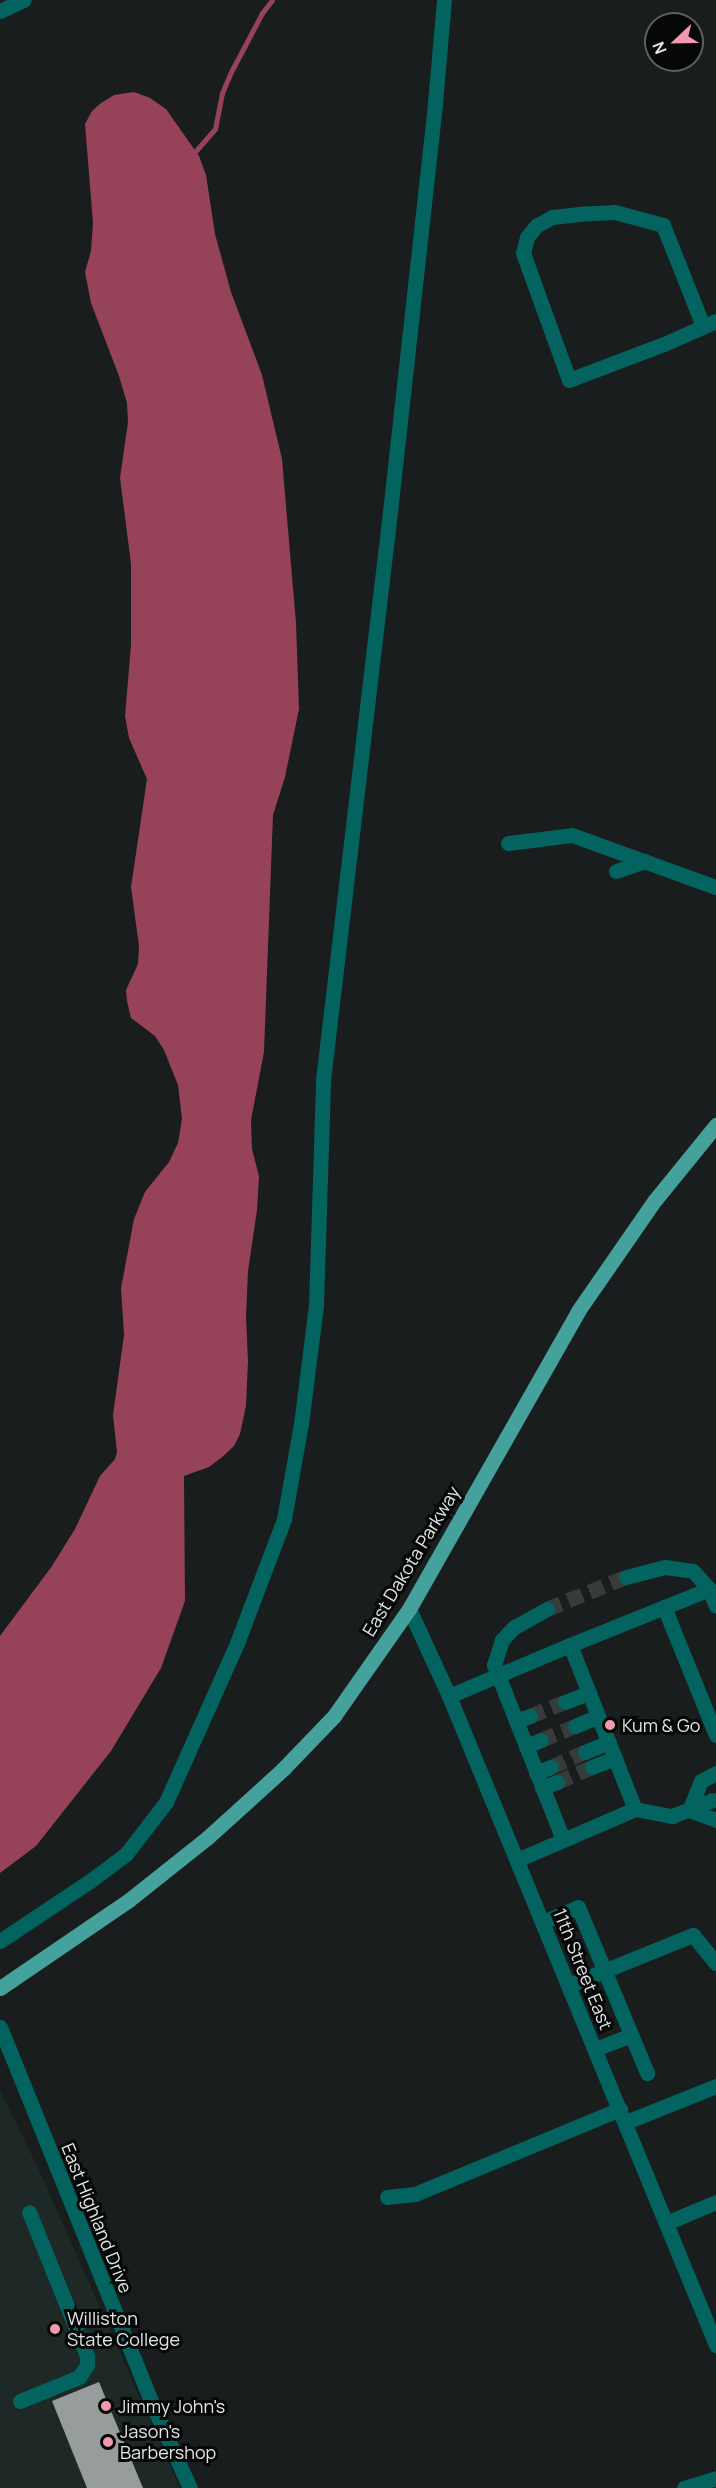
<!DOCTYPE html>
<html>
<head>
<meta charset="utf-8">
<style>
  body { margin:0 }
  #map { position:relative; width:716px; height:2488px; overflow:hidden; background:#191d1d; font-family:Manrope,sans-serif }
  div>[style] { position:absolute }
  .built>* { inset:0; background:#1d2827 }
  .water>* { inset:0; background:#964359 }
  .stream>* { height:5px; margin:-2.5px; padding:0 2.5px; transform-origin:2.5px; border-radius:2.5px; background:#964359 }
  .building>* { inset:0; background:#979c9c }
  .minor-tunnel>* { height:15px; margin-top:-7.5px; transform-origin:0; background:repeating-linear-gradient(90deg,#373b3b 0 15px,transparent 0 23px) }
  .minor>* { height:15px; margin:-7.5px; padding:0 7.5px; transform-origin:7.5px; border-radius:7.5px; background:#02635f }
  .major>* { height:15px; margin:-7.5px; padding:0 7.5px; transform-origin:7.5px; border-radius:7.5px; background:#44a19b }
  .dots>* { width:16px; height:16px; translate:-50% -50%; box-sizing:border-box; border:3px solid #060707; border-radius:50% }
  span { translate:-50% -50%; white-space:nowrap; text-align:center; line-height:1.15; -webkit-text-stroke:6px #060707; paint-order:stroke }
  .street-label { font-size:18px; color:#e2e5e4 }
  .poi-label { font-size:18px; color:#e2e5e4 }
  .left { translate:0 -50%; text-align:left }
  .north { position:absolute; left:644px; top:12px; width:60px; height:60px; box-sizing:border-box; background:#060707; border:2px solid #5e605f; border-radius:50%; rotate:248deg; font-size:16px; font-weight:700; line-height:24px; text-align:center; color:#e2e5e4 }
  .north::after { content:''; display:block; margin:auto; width:21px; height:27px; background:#f29aad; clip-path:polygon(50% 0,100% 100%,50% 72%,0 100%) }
</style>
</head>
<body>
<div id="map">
  <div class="built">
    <div style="clip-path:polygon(0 2090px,39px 2170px,180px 2488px,0 2488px)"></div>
  </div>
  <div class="water">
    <div style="clip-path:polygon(134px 92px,150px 98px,166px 109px,199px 156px,206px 175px,215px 234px,231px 292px,262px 375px,282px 459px,296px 623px,299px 709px,285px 777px,273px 815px,264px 1052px,251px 1120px,252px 1149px,259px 1176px,257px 1210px,248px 1271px,246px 1317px,248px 1361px,246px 1406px,240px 1434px,234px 1446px,221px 1458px,209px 1467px,184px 1476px,185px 1601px,161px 1668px,111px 1751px,36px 1846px,0 1873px,0 1636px,52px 1566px,75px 1529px,100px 1476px,115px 1459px,117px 1452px,113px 1415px,124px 1335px,121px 1288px,134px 1219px,145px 1192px,169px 1162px,178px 1143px,182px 1119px,178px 1085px,164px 1050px,155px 1036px,131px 1018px,127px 1001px,126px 990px,138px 964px,139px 946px,131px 887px,147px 779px,129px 738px,125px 716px,131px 645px,131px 564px,120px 478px,128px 422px,127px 403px,119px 376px,91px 303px,85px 272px,91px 251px,93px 223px,85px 124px,92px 111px,101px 103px,114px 95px)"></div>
  </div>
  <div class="stream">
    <div style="left:193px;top:154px;width:33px;rotate:-49deg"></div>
    <div style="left:215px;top:129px;width:37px;rotate:-79deg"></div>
    <div style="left:222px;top:93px;width:25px;rotate:-67deg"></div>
    <div style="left:232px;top:70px;width:64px;rotate:-62.2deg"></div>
    <div style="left:262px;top:13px;width:16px;rotate:-52deg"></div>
  </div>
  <div class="building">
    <div style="clip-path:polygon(99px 2382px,143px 2488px,87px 2488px,52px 2401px)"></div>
  </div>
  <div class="minor-tunnel">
    <div style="left:547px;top:1609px;width:85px;rotate:-22.1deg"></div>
    <div style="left:530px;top:1716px;width:38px;rotate:-22deg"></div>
    <div style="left:541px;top:1740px;width:37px;rotate:-22deg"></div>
    <div style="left:551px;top:1767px;width:37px;rotate:-24deg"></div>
    <div style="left:557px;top:1782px;width:38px;rotate:-23deg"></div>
  </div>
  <div class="minor">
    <div style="left:0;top:11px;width:26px;rotate:-25deg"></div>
    <div style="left:703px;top:326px;width:109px;rotate:-111.6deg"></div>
    <div style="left:663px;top:225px;width:50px;rotate:-164.8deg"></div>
    <div style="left:615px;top:212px;width:35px;rotate:177deg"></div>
    <div style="left:580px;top:214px;width:28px;rotate:174deg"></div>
    <div style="left:552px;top:217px;width:18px;rotate:151deg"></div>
    <div style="left:536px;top:226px;width:14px;rotate:129deg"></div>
    <div style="left:527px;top:237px;width:16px;rotate:104deg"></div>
    <div style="left:523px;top:253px;width:135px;rotate:70.1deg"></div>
    <div style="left:569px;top:380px;width:102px;rotate:-20.8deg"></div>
    <div style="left:664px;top:344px;width:57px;rotate:-23.9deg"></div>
    <div style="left:508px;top:843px;width:64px;rotate:-7.1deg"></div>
    <div style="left:572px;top:835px;width:153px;rotate:19.9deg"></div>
    <div style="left:616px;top:871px;width:31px;rotate:-19deg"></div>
    <div style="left:626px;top:1577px;width:40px;rotate:-14.4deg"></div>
    <div style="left:665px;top:1567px;width:28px;rotate:8deg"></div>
    <div style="left:693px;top:1571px;width:24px;rotate:48deg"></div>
    <div style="left:664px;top:1607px;width:138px;rotate:67.9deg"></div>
    <div style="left:409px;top:1609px;width:96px;rotate:65.3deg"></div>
    <div style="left:449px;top:1696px;width:702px;rotate:67.64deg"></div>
    <div style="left:547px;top:1609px;width:38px;rotate:151deg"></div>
    <div style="left:514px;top:1627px;width:18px;rotate:133deg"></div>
    <div style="left:502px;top:1640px;width:26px;rotate:108deg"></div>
    <div style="left:494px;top:1665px;width:187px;rotate:68.4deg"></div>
    <div style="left:570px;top:1645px;width:150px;rotate:-21.9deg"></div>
    <div style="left:709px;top:1589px;width:18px;rotate:68deg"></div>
    <div style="left:449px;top:1696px;width:131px;rotate:-22.9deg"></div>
    <div style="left:570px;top:1645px;width:176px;rotate:68.4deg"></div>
    <div style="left:635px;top:1809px;width:129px;rotate:156.6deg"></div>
    <div style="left:565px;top:1702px;width:26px;rotate:-21deg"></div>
    <div style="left:516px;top:1721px;width:15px;rotate:-20deg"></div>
    <div style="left:575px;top:1726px;width:25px;rotate:-23deg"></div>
    <div style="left:526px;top:1746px;width:16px;rotate:-22deg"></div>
    <div style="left:585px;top:1752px;width:26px;rotate:-23deg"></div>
    <div style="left:592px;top:1767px;width:25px;rotate:-21deg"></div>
    <div style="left:536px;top:1773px;width:16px;rotate:-22deg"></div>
    <div style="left:716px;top:1773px;width:17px;rotate:152deg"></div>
    <div style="left:701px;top:1781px;width:31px;rotate:112deg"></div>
    <div style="left:689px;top:1810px;width:29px;rotate:20deg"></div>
    <div style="left:542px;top:1788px;width:16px;rotate:-22deg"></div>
    <div style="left:635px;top:1809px;width:38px;rotate:11deg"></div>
    <div style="left:672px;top:1816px;width:44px;rotate:-21.3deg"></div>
    <div style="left:543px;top:1922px;width:38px;rotate:-23deg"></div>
    <div style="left:578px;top:1907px;width:180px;rotate:67.4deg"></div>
    <div style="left:0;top:1941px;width:108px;rotate:-33.7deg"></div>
    <div style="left:90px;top:1881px;width:45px;rotate:-36.9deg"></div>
    <div style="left:126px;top:1854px;width:66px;rotate:-52.4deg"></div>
    <div style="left:166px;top:1802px;width:174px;rotate:-65.9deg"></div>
    <div style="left:237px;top:1643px;width:133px;rotate:-69.2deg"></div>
    <div style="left:284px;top:1519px;width:97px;rotate:-79.9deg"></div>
    <div style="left:301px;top:1424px;width:119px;rotate:-82.8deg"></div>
    <div style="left:316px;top:1306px;width:226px;rotate:-88.2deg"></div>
    <div style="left:323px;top:1080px;width:572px;rotate:-83.27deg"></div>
    <div style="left:390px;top:512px;width:411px;rotate:-83.7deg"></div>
    <div style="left:435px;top:103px;width:103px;rotate:-85deg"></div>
    <div style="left:569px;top:1985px;width:134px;rotate:-22deg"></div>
    <div style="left:693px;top:1935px;width:36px;rotate:51deg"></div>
    <div style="left:0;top:2027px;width:406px;rotate:68deg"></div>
    <div style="left:152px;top:2404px;width:92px;rotate:65.7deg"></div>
    <div style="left:595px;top:2049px;width:39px;rotate:-21deg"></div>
    <div style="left:626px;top:2122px;width:97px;rotate:-21.8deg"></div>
    <div style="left:387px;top:2197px;width:28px;rotate:-6deg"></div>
    <div style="left:415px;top:2194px;width:222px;rotate:-22.5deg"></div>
    <div style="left:666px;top:2223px;width:54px;rotate:-22.8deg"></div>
    <div style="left:20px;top:2401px;width:64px;rotate:-22.1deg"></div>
    <div style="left:79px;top:2377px;width:14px;rotate:-56deg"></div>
    <div style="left:87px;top:2365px;width:9px;rotate:-90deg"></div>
    <div style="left:87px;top:2356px;width:155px;rotate:-111.9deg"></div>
    <div style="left:684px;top:2488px;width:34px;rotate:-17deg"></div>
  </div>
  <div class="major">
    <div style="left:0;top:1988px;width:156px;rotate:-34.3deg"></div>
    <div style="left:129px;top:1900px;width:100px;rotate:-38.5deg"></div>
    <div style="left:207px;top:1838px;width:103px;rotate:-42.2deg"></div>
    <div style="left:283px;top:1769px;width:74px;rotate:-46.1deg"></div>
    <div style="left:334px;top:1716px;width:131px;rotate:-55deg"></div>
    <div style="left:409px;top:1609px;width:343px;rotate:-60.4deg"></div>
    <div style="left:578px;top:1311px;width:135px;rotate:-55.3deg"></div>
    <div style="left:655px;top:1200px;width:97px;rotate:-50.9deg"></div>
  </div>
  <div class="dots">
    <div style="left:610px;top:1725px;background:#f29aad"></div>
    <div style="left:55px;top:2329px;background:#f29aad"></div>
    <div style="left:106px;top:2406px;background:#f29aad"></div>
    <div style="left:108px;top:2442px;background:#f29aad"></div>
  </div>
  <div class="street-label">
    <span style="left:411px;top:1561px;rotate:-59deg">East Dakota Parkway</span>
    <span style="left:583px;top:1969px;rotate:68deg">11th Street East</span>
    <span style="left:97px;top:2218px;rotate:68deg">East Highland Drive</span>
  </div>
  <div class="poi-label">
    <span class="left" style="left:622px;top:1725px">Kum &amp; Go</span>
    <span class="left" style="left:67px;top:2329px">Williston<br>State College</span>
    <span class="left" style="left:118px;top:2406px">Jimmy John's</span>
    <span class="left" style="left:120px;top:2442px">Jason's<br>Barbershop</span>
  </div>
  <div class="north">N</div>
</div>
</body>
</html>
